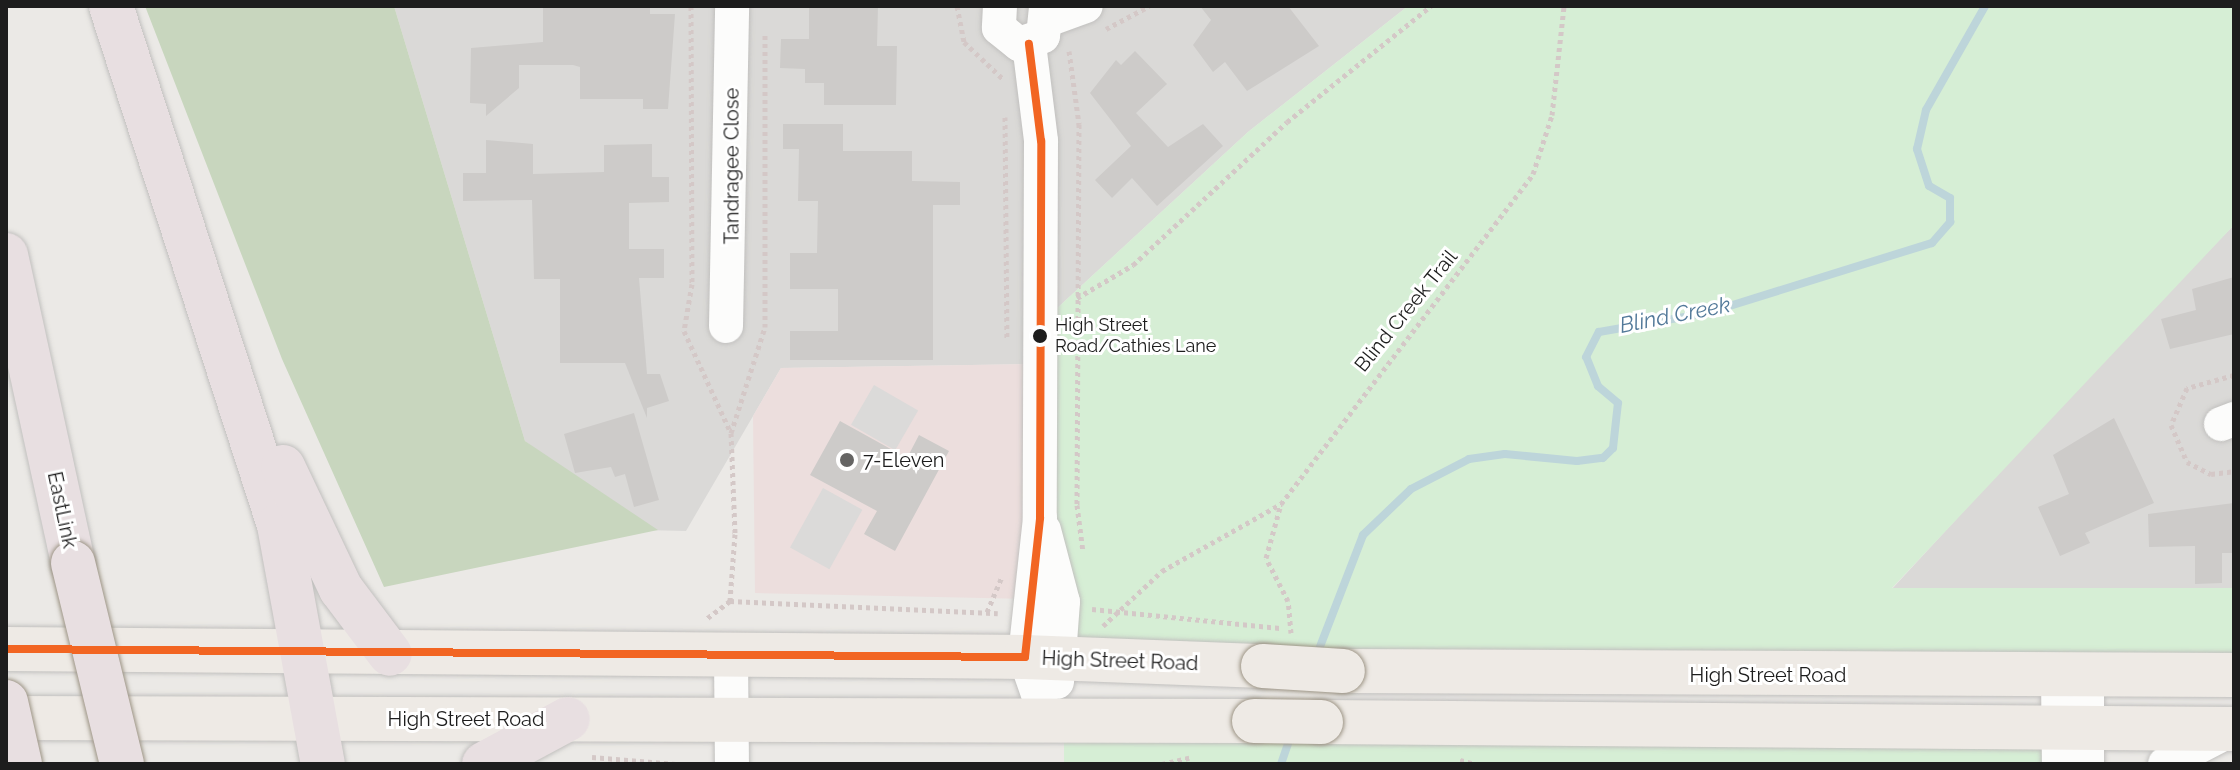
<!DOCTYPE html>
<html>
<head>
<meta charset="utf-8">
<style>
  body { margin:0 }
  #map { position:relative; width:2240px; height:770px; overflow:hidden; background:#ebe9e6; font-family:Raleway,sans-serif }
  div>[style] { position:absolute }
  .residential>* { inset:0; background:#dad9d7 }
  .commercial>* { inset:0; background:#ecdedd }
  .forest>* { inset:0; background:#c8d6be }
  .park>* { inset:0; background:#d6eed5 }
  .parking>* { inset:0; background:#dbdad9; transform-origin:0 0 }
  .stream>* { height:8px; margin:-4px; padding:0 4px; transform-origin:4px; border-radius:4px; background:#bdd5da }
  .building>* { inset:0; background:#cdcbc9 }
  .path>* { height:5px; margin-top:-2.5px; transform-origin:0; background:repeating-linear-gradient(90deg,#d4c8c7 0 4px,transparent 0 8px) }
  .roads { filter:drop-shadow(0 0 2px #c1c0be) drop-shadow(0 0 2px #c1c0be) }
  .minor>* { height:34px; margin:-17px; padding:0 17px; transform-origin:17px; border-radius:17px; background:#fcfcfb }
  .major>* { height:44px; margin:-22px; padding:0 22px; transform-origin:22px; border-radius:22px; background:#eeeae5 }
  .highway>* { height:44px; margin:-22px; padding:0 22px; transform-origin:22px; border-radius:22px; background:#e8dfe1 }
  .bridges { filter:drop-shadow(0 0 2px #9d9586) drop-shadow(0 0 2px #9d9586) }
  .major-bridge>* { height:44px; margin:-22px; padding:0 22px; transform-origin:22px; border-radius:22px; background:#eeeae5 }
  .highway-bridge>* { height:44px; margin:-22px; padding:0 22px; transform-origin:22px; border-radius:22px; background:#e8dfe1 }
  .bus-1>* { height:8px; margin:-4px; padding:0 4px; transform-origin:4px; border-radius:4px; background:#f26522 }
  .dots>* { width:22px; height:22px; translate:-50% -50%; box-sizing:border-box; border:4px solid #fff; border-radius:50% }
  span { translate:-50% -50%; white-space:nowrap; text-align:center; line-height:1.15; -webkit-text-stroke:6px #fff; paint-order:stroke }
  .bus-label { font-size:18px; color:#1d1d1d }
  .left { translate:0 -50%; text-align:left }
  .street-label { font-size:20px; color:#1d1d1d }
  .poi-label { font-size:20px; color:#1d1d1d }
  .water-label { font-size:22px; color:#527999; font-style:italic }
  .frame { position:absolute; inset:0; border:8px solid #1d1d1d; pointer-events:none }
</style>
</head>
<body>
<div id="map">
  <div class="residential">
    <div style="clip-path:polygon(394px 6px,1408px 6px,1248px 132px,1041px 323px,1040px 364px,781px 368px,686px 531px,644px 530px,525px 441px)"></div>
    <div style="clip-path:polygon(2234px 225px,2234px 588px,1892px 589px,2101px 362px)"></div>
  </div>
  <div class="commercial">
    <div style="clip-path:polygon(1040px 364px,1026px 599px,755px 593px,753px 416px,781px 368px)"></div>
  </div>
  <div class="forest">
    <div style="clip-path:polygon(145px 6px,394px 6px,525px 441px,658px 530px,384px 587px,282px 359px)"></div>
  </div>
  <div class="park">
    <div style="clip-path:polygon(1408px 6px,2234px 6px,2234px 225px,1892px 588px,2234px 588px,2234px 675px,1063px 658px,1041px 323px,1248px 132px)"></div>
    <div style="clip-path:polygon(1064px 720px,2059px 729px,2059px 764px,1064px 764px)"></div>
  </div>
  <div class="parking">
    <div style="left:874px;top:385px;width:51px;height:46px;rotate:30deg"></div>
    <div style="left:823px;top:488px;width:45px;height:68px;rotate:29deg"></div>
  </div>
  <div class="stream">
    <div style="left:1316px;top:657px;width:131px;rotate:-68.9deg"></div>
    <div style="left:1363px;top:535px;width:66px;rotate:-43.8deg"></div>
    <div style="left:1411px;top:489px;width:65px;rotate:-27.3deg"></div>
    <div style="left:1469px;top:459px;width:36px;rotate:-8deg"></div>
    <div style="left:1505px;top:454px;width:72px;rotate:5.6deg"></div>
    <div style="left:1577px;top:461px;width:26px;rotate:-7deg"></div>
    <div style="left:1603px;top:458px;width:14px;rotate:-45deg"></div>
    <div style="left:1613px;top:448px;width:45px;rotate:-83.7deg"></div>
    <div style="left:1618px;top:403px;width:26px;rotate:-140deg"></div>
    <div style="left:1598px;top:386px;width:31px;rotate:-112deg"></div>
    <div style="left:1586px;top:357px;width:28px;rotate:-63deg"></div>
    <div style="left:1599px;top:332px;width:110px;rotate:-10deg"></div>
    <div style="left:1707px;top:313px;width:236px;rotate:-17.3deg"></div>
    <div style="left:1932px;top:243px;width:28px;rotate:-49deg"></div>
    <div style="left:1950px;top:222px;width:24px;rotate:-90deg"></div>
    <div style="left:1950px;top:198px;width:24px;rotate:-150deg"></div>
    <div style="left:1929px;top:186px;width:39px;rotate:-108deg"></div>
    <div style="left:1917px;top:149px;width:40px;rotate:-77deg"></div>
    <div style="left:1926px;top:110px;width:120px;rotate:-60.4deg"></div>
    <div style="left:1281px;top:764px;width:31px;rotate:-71deg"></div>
  </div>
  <div class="building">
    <div style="clip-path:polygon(650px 6px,650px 14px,675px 14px,668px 109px,643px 109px,643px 99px,580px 99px,580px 67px,573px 65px,519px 65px,519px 88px,486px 116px,486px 104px,470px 103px,471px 48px,543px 42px,543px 8px)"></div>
    <div style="clip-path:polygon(809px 6px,878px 6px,877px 46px,897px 46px,896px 105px,824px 105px,824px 83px,805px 83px,805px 69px,780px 68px,781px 39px,809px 39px)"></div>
    <div style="clip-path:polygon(1200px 6px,1288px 6px,1319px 46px,1247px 91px,1225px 62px,1213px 72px,1193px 45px,1211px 20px)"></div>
    <div style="clip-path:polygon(1135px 51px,1167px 84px,1136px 113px,1168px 147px,1203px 124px,1223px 146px,1157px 206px,1132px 178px,1112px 198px,1095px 180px,1131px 146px,1090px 93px,1116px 60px,1121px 65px)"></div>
    <div style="clip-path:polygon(783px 124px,843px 124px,843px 151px,912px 151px,912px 181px,960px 182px,960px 205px,933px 205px,933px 360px,790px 360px,790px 331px,838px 331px,838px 289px,790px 289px,790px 253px,817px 253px,818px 201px,798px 201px,799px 149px,783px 149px)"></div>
    <div style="clip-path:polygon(486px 140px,533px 144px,533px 174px,604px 172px,604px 145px,652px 144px,652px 177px,669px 177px,669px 202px,629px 203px,629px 249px,664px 249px,664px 278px,639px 278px,647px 374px,660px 374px,669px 401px,647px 408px,647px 418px,625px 363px,560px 363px,560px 279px,534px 279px,532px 200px,463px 201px,463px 173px,486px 173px)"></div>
    <div style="clip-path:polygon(2234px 277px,2234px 334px,2170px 349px,2161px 319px,2196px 310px,2192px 289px)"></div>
    <div style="clip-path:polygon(634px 413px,659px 500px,634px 507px,625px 474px,615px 477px,611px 467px,575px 473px,564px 434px)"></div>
    <div style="clip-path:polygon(2114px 418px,2154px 503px,2085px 533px,2090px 543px,2060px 556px,2038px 507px,2069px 494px,2053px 455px)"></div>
    <div style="clip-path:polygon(840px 421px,907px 458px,919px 435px,949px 451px,895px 551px,864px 534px,877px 511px,810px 475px)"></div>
    <div style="clip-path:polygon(2234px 503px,2234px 553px,2222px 553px,2222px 583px,2195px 584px,2195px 546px,2149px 547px,2148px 514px)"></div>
  </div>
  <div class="path">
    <div style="left:691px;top:6px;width:278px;rotate:89.8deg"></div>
    <div style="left:692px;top:284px;width:48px;rotate:99.7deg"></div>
    <div style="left:684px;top:331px;width:112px;rotate:65.3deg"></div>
    <div style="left:731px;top:433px;width:101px;rotate:87.7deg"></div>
    <div style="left:735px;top:534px;width:67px;rotate:94.3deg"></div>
    <div style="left:730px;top:601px;width:31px;rotate:143deg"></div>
    <div style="left:957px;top:6px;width:37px;rotate:79deg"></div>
    <div style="left:964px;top:42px;width:54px;rotate:43.5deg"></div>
    <div style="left:1106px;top:29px;width:49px;rotate:-28.1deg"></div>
    <div style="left:1069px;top:51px;width:74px;rotate:82.2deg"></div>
    <div style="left:1079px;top:124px;width:381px;rotate:90.3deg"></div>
    <div style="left:1077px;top:505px;width:47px;rotate:82.7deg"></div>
    <div style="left:1005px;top:117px;width:222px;rotate:89.5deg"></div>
    <div style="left:1077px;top:298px;width:65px;rotate:-30.5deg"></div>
    <div style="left:1133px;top:265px;width:210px;rotate:-42.9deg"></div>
    <div style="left:1287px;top:122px;width:185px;rotate:-38.9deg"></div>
    <div style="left:2234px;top:375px;width:49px;rotate:164.5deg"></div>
    <div style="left:2187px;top:388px;width:40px;rotate:113.4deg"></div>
    <div style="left:2171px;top:425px;width:40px;rotate:66.6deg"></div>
    <div style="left:2187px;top:462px;width:27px;rotate:27deg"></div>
    <div style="left:2211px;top:474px;width:23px;rotate:-7deg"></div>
    <div style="left:731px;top:433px;width:111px;rotate:-72.2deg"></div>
    <div style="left:765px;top:327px;width:295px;rotate:-90deg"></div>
    <div style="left:730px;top:601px;width:268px;rotate:2.6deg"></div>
    <div style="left:1092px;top:609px;width:189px;rotate:5.8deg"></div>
    <div style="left:987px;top:612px;width:39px;rotate:-67deg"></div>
    <div style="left:1103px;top:626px;width:81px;rotate:-43deg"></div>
    <div style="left:1162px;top:571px;width:137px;rotate:-29.4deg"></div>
    <div style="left:1291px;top:633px;width:32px;rotate:-95deg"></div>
    <div style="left:1288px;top:601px;width:48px;rotate:-117.1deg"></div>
    <div style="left:1266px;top:558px;width:56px;rotate:-74.5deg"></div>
    <div style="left:1281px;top:504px;width:415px;rotate:-52.6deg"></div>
    <div style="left:1533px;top:174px;width:62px;rotate:-72.1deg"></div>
    <div style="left:1552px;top:115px;width:110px;rotate:-83.7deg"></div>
    <div style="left:592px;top:757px;width:84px;rotate:4.8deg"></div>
    <div style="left:1460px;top:760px;width:16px;rotate:15deg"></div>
    <div style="left:799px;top:764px;width:285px"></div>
    <div style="left:1162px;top:764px;width:28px;rotate:-13deg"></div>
  </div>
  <div class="roads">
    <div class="minor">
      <div style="left:1000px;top:6px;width:22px;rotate:93deg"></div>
      <div style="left:999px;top:28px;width:26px;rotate:39deg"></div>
      <div style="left:1019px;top:44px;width:25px;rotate:-18deg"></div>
      <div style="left:1043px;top:36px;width:30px;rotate:-84deg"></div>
      <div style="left:1050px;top:19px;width:38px;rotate:-20deg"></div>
      <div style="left:1029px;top:44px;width:98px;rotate:82.9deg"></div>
      <div style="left:1041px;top:141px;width:377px;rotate:90.2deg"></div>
      <div style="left:1040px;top:518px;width:140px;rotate:96.2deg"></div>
      <div style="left:1025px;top:657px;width:67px;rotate:70.8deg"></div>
      <div style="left:726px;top:326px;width:320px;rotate:-88.9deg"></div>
      <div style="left:2221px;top:424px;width:14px;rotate:-21deg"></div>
      <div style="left:1044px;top:530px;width:74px;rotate:75.2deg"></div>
      <div style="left:1063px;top:602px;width:80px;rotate:94.3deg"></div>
      <div style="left:731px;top:655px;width:109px;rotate:89.5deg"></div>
      <div style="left:2058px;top:675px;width:89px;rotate:89.4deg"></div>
      <div style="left:2087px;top:675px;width:89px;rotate:90deg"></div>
      <div style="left:2165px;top:764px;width:68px;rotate:-27.3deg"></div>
    </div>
    <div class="major">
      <div style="left:6px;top:649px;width:1019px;rotate:0.45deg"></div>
      <div style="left:1025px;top:657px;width:238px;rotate:2.2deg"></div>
      <div style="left:1343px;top:671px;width:891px;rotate:0.26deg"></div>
      <div style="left:6px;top:718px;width:1248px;rotate:0.14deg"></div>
      <div style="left:1321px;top:722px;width:913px;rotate:0.44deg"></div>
    </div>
    <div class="highway">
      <div style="left:111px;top:6px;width:546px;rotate:72.06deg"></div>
      <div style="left:279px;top:525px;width:243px;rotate:79.6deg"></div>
      <div style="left:6px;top:255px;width:315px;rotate:77.7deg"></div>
      <div style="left:283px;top:467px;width:135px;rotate:64.6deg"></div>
      <div style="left:341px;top:589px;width:81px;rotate:53deg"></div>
      <div style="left:484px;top:764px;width:95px;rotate:-28.2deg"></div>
    </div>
  </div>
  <div class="bridges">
    <div class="major-bridge">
      <div style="left:1263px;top:666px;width:80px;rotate:3.6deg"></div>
      <div style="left:1254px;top:721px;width:67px;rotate:0.9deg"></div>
    </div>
    <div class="highway-bridge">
      <div style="left:73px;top:563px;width:207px;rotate:76.3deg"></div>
      <div style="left:6px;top:702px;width:64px;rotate:77.3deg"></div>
    </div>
  </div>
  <div class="bus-1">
    <div style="left:6px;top:649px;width:1019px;rotate:0.45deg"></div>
    <div style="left:1025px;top:657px;width:140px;rotate:-83.8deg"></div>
    <div style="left:1040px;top:518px;width:377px;rotate:-89.8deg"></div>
    <div style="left:1041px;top:141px;width:98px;rotate:-97.1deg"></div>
  </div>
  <div class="dots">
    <div style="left:1040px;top:336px;background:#1d1d1d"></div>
    <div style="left:847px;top:460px;background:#656463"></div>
  </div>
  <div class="bus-label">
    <span class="left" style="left:1055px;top:336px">High Street<br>Road/Cathies Lane</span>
  </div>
  <div class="street-label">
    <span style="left:732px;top:166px;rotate:-90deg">Tandragee Close</span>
    <span style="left:1406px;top:311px;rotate:-51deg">Blind Creek Trail</span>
    <span style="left:62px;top:510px;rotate:78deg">EastLink</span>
    <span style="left:1120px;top:661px;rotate:2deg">High Street Road</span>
    <span style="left:1768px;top:675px">High Street Road</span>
    <span style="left:466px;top:719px">High Street Road</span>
  </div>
  <div class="poi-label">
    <span class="left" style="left:863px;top:460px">7-Eleven</span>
  </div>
  <div class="water-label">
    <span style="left:1675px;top:315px;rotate:-11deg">Blind Creek</span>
  </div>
  <div class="frame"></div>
</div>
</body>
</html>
